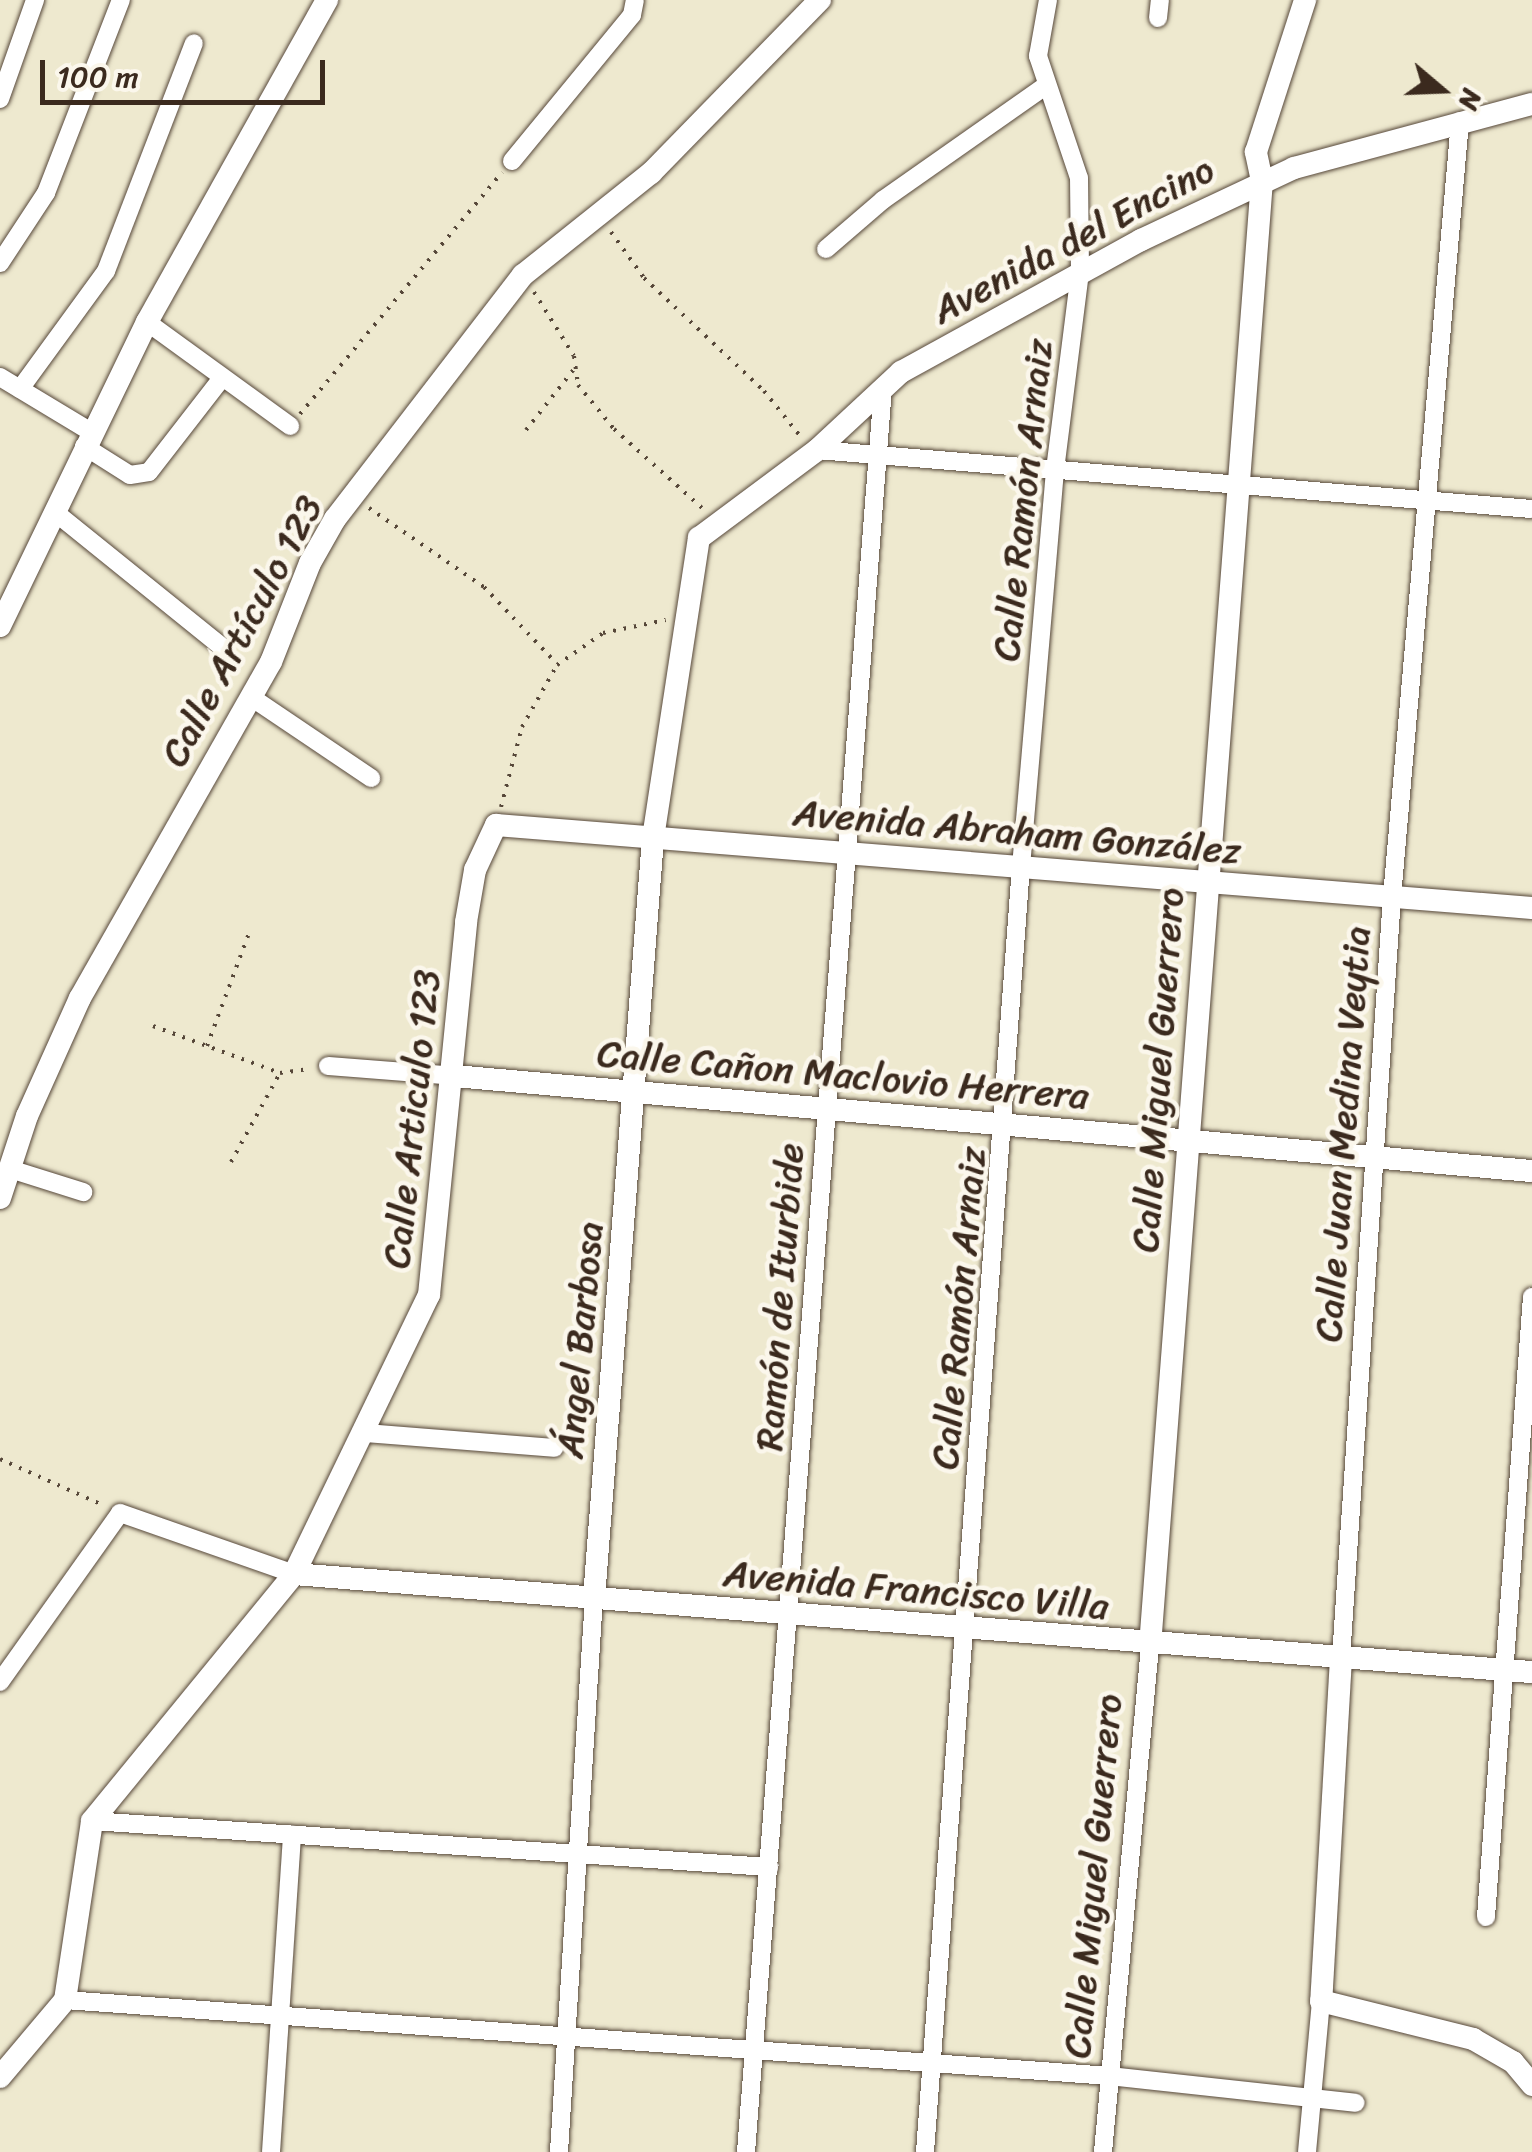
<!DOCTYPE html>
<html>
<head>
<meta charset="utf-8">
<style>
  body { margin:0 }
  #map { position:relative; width:1532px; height:2152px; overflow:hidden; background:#eee9cf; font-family:Sriracha,sans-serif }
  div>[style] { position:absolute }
  .path>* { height:4px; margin-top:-2px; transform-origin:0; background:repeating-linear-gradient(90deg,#564739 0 2.5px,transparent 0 10.5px) }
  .roads { filter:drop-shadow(0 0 2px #564739) drop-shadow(0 0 2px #564739) }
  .street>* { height:18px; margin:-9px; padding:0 9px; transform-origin:9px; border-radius:9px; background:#fff }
  .secondary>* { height:22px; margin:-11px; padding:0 11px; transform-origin:11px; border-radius:11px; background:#fff }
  span { translate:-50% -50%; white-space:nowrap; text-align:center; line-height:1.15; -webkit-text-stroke:9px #fbf7ec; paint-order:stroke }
  .street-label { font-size:38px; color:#3b2a1e }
  .north { position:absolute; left:1392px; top:40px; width:100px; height:100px; -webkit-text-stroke:8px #fbf7ec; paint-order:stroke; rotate:109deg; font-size:28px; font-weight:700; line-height:40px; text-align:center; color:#3b2a1e }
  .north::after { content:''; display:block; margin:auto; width:35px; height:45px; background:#3b2a1e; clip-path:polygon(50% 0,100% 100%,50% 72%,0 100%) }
  .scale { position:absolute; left:40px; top:60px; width:285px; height:45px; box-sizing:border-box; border:5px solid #3b2a1e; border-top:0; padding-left:12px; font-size:30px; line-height:35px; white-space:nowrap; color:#3b2a1e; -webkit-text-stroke:8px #fbf7ec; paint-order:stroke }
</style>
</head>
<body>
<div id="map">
  <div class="path">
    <div style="left:611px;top:232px;width:57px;rotate:54.3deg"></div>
    <div style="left:644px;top:278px;width:165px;rotate:43.3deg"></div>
    <div style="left:764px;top:391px;width:59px;rotate:51.2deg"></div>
    <div style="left:534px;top:292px;width:75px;rotate:58deg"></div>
    <div style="left:574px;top:356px;width:29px;rotate:82deg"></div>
    <div style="left:578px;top:385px;width:57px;rotate:50.7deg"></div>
    <div style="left:614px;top:429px;width:118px;rotate:41.9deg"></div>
    <div style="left:300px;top:414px;width:315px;rotate:-50.1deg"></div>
    <div style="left:526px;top:430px;width:78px;rotate:-51.8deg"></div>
    <div style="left:369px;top:508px;width:140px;rotate:34.5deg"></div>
    <div style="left:484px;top:587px;width:105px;rotate:46.5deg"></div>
    <div style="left:501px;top:807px;width:83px;rotate:-75.3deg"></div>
    <div style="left:522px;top:727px;width:71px;rotate:-60.6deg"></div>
    <div style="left:557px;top:665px;width:56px;rotate:-34.8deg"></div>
    <div style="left:603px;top:633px;width:64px;rotate:-11.7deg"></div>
    <div style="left:153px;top:1026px;width:135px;rotate:20.3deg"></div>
    <div style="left:280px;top:1073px;width:29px;rotate:-8deg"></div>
    <div style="left:207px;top:1046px;width:121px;rotate:-69.6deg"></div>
    <div style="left:231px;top:1162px;width:102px;rotate:-61.2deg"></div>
    <div style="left:0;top:1459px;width:115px;rotate:24.1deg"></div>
  </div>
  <div class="roads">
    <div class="street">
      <div style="left:1158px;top:18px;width:18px;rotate:-84deg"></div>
      <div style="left:0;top:99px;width:105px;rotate:-70.5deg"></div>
      <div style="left:512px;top:161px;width:189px;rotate:-50.6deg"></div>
      <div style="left:632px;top:15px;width:15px;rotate:-79deg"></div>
      <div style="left:826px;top:249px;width:75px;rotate:-40.7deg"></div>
      <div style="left:883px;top:200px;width:197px;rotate:-35.1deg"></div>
      <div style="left:0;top:263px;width:84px;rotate:-56.7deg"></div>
      <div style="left:46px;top:193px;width:207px;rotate:-68.8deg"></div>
      <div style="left:147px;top:322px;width:177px;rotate:36deg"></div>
      <div style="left:0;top:377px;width:106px;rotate:31.1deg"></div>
      <div style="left:20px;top:389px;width:146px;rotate:-53.9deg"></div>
      <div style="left:106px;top:271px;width:244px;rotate:-68.9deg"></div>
      <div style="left:84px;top:446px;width:54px;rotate:32.2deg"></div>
      <div style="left:130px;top:475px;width:19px;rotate:-9deg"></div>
      <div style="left:149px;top:472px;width:119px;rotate:-52.2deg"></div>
      <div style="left:817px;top:450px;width:717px;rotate:4.72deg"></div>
      <div style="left:56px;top:513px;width:212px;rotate:38.9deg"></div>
      <div style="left:251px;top:697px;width:145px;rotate:34deg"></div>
      <div style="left:328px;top:1066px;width:126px;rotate:4.5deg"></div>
      <div style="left:10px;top:1169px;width:77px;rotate:17.5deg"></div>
      <div style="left:365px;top:1433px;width:190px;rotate:4.5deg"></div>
      <div style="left:1341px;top:1658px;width:763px;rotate:-86.17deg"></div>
      <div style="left:1392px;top:897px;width:779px;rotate:-84.99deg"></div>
      <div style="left:0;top:1682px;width:207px;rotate:-54.6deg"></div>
      <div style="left:120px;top:1513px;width:184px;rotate:19.3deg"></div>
      <div style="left:92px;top:1821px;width:679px;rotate:3.89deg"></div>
      <div style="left:1486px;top:1917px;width:622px;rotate:-85.76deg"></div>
      <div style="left:65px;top:2000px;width:1047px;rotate:4.16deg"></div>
      <div style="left:1109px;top:2076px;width:248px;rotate:6.2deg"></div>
      <div style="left:271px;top:2152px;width:318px;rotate:-86.2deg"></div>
      <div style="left:559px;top:2152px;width:555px;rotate:-86.39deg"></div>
      <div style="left:746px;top:2152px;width:1770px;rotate:-85.56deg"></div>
      <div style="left:925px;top:2152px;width:1289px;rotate:-85.73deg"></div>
      <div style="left:1021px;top:867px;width:398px;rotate:-85.1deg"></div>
      <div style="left:1055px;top:470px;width:200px;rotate:-82.8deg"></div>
      <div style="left:1080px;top:272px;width:94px;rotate:-90.6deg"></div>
      <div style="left:1079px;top:178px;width:129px;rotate:-108.6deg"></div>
      <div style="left:1038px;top:56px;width:57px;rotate:-79.9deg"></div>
      <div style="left:1103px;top:2152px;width:508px;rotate:-84.69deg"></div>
      <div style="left:1307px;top:2152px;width:152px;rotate:-84.7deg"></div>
    </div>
    <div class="secondary">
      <div style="left:0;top:626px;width:338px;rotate:-64.2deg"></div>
      <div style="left:147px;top:322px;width:369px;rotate:-60.8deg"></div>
      <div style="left:454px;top:1076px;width:1082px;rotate:5.04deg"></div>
      <div style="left:0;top:1198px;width:86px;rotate:-71.8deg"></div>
      <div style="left:27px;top:1116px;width:129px;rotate:-65.8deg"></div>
      <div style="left:80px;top:998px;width:386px;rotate:-60.4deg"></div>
      <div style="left:271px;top:662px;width:106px;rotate:-68.5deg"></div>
      <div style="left:310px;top:563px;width:51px;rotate:-60.4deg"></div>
      <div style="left:335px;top:519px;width:308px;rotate:-52.4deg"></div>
      <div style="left:523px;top:275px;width:164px;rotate:-38.6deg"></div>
      <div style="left:651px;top:173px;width:242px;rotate:-45.7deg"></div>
      <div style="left:294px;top:1574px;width:1242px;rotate:4.53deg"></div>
      <div style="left:594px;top:1598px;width:762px;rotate:-85.56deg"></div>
      <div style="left:653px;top:838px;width:304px;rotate:-81.3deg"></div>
      <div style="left:699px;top:538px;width:147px;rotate:-36.7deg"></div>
      <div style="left:817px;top:450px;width:115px;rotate:-42.9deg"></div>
      <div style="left:901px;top:372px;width:274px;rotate:-28.8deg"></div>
      <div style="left:1141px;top:240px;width:169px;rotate:-25.2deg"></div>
      <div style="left:1294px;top:168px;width:246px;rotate:-15.1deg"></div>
      <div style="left:1150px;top:1646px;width:1469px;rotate:-85.63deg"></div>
      <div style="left:1262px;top:181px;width:30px;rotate:-102deg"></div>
      <div style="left:1256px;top:152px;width:160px;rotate:-72.1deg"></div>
      <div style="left:1341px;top:1658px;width:344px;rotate:93.3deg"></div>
      <div style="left:1321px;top:2001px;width:157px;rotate:14deg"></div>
      <div style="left:1473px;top:2039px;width:46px;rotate:29.9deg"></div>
      <div style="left:1513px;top:2062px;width:30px;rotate:50deg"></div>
      <div style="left:0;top:2077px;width:101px;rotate:-49.8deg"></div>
      <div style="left:65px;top:2000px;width:181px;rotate:-81.4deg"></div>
      <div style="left:92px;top:1821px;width:319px;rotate:-50.7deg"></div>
      <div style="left:294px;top:1574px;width:310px;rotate:-64.2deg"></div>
      <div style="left:429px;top:1295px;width:375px;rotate:-84.3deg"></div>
      <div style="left:466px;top:922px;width:53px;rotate:-80.2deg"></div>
      <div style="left:475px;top:870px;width:50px;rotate:-65deg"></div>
      <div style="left:496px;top:825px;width:1039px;rotate:4.58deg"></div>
    </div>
  </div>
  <div class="street-label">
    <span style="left:1073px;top:240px;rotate:-28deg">Avenida del Encino</span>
    <span style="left:1023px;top:500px;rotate:-84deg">Calle Ramón Arnaiz</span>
    <span style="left:242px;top:631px;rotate:-62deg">Calle Artículo 123</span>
    <span style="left:1017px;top:832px;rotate:5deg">Avenida Abraham González</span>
    <span style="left:1158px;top:1070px;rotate:-86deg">Calle Miguel Guerrero</span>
    <span style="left:843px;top:1075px;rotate:5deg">Calle Cañon Maclovio Herrera</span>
    <span style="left:412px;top:1119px;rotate:-84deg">Calle Articulo 123</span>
    <span style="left:1343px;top:1134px;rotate:-86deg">Calle Juan Medina Veytia</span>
    <span style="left:780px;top:1297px;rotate:-86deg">Ramón de Iturbide</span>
    <span style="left:959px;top:1308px;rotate:-85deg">Calle Ramón Arnaiz</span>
    <span style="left:580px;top:1340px;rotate:-85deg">Ángel Barbosa</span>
    <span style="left:916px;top:1590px;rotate:5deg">Avenida Francisco Villa</span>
    <span style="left:1093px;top:1876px;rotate:-85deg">Calle Miguel Guerrero</span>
  </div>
  <div class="north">N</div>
  <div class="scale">100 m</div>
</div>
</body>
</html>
